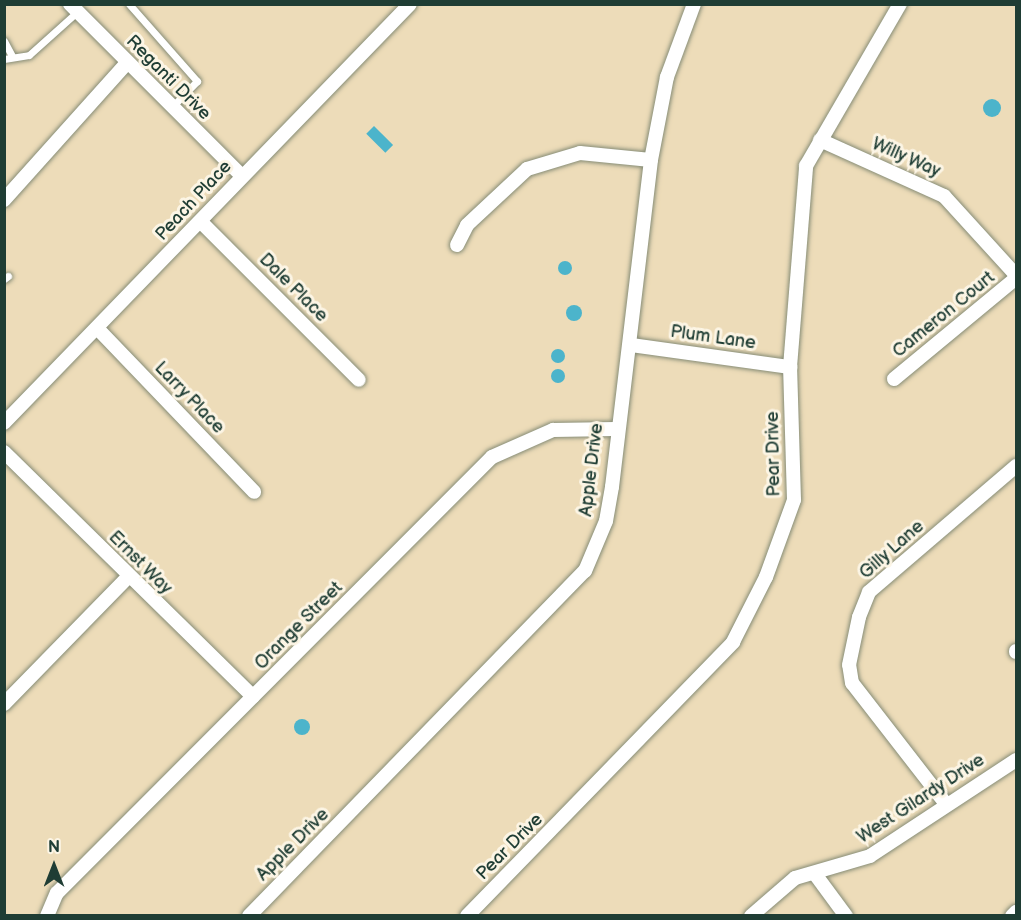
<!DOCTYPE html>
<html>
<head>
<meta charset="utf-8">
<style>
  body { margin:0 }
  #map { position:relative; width:1021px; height:920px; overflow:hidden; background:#eddcb9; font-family:"Balsamiq Sans",sans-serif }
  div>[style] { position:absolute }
  .water>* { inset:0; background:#4cb4cb; transform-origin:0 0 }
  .round { border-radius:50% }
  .roads { filter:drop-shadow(0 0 2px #868c76) drop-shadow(0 0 2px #868c76) }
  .service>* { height:7px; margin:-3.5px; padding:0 3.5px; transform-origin:3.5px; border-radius:3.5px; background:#fff }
  .minor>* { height:14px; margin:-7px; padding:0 7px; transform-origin:7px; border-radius:7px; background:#fff }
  span { translate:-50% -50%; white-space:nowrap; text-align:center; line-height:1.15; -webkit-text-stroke:6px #fcf5e5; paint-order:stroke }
  .street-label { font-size:18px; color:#1f3d34 }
  .frame { position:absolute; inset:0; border:6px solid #1f3d34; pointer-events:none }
  .north { position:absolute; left:24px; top:836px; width:60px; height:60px; -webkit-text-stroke:4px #fcf5e5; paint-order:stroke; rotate:0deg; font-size:16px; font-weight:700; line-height:24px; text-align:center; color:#1f3d34 }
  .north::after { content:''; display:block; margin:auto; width:21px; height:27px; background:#1f3d34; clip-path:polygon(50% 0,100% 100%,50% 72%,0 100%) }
</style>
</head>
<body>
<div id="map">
  <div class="water">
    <div class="round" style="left:983px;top:99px;width:18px;height:18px"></div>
    <div style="left:374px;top:126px;width:27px;height:11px;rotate:45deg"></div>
    <div class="round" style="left:558px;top:261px;width:14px;height:14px"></div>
    <div class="round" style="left:566px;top:305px;width:16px;height:16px"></div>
    <div class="round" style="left:551px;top:349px;width:14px;height:14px"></div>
    <div class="round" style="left:551px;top:369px;width:14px;height:14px"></div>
    <div class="round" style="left:294px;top:719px;width:16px;height:16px"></div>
  </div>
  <div class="roads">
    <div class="service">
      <div style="left:129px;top:4px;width:103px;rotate:48.6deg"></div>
      <div style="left:197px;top:81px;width:36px;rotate:134deg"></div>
      <div style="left:4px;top:41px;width:17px;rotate:62deg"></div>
      <div style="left:4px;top:59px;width:25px;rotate:-9deg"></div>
      <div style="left:29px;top:55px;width:64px;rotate:-41.9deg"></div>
      <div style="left:4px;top:279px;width:5px;rotate:-37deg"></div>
    </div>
    <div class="minor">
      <div style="left:70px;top:4px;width:243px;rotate:45deg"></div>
      <div style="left:820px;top:140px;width:136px;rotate:24.3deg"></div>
      <div style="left:944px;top:196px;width:107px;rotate:47.7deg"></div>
      <div style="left:4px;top:200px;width:184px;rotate:-48.1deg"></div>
      <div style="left:201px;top:222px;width:223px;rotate:45deg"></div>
      <div style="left:457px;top:245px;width:22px;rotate:-63deg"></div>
      <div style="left:467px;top:225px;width:82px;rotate:-43deg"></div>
      <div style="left:527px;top:169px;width:55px;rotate:-16.8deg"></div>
      <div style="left:580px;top:153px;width:71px;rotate:5.6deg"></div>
      <div style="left:97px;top:328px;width:227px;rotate:46.2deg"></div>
      <div style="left:631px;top:345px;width:161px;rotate:7.9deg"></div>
      <div style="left:894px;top:379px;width:158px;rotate:-39.6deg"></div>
      <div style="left:4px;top:423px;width:583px;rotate:-45.9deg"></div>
      <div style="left:4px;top:452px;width:349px;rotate:44.5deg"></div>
      <div style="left:1016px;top:651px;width:1px;rotate:90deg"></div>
      <div style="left:4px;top:704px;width:177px;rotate:-45.7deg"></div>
      <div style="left:946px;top:804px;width:153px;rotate:-127.8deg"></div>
      <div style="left:852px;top:683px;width:18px;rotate:-99deg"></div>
      <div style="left:849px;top:665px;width:49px;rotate:-78.2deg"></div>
      <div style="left:859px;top:617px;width:27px;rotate:-68deg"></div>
      <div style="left:869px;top:592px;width:194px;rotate:-40.6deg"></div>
      <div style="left:815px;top:874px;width:52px;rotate:53.6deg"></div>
      <div style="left:47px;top:916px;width:25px;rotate:-67deg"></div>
      <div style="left:57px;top:893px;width:616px;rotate:-45.07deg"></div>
      <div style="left:492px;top:457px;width:67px;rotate:-23.9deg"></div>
      <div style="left:553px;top:430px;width:62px;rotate:-0.9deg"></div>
      <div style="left:249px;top:916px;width:482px;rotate:-45.8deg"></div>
      <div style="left:585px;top:571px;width:54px;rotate:-67.2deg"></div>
      <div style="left:606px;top:521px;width:35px;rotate:-80deg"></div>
      <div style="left:612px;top:487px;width:329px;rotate:-83.2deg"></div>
      <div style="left:651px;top:160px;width:85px;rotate:-79.1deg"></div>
      <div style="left:667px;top:77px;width:78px;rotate:-69.7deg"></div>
      <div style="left:467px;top:916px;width:382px;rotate:-45.8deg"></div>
      <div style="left:733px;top:642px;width:73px;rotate:-63.1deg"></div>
      <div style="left:766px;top:577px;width:82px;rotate:-70deg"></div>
      <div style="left:794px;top:500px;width:133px;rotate:-91.7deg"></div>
      <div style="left:790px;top:367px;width:202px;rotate:-85.4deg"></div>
      <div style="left:806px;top:166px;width:187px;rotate:-59.9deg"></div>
      <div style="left:751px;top:916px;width:58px;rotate:-40.8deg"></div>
      <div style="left:795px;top:878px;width:78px;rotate:-16.3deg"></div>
      <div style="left:870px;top:856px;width:175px;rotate:-33.3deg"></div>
      <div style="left:1012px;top:916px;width:6px;rotate:-45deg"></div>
    </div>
  </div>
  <div class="street-label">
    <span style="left:168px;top:78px;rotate:45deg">Reganti Drive</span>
    <span style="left:906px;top:158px;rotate:24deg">Willy Way</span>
    <span style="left:194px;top:201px;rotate:-47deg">Peach Place</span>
    <span style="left:293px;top:288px;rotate:45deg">Dale Place</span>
    <span style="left:944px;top:315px;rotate:-39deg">Cameron Court</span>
    <span style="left:713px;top:338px;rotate:8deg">Plum Lane</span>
    <span style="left:189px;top:398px;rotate:46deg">Larry Place</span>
    <span style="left:774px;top:454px;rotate:-91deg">Pear Drive</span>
    <span style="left:592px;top:470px;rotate:-83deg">Apple Drive</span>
    <span style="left:892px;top:550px;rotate:-41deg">Gilly Lane</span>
    <span style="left:140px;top:563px;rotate:45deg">Ernst Way</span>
    <span style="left:299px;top:626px;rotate:-45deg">Orange Street</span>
    <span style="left:921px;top:799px;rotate:-33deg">West Gilardy Drive</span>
    <span style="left:293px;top:845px;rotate:-45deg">Apple Drive</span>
    <span style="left:510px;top:847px;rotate:-45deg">Pear Drive</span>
  </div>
  <div class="frame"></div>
  <div class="north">N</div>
</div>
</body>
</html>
